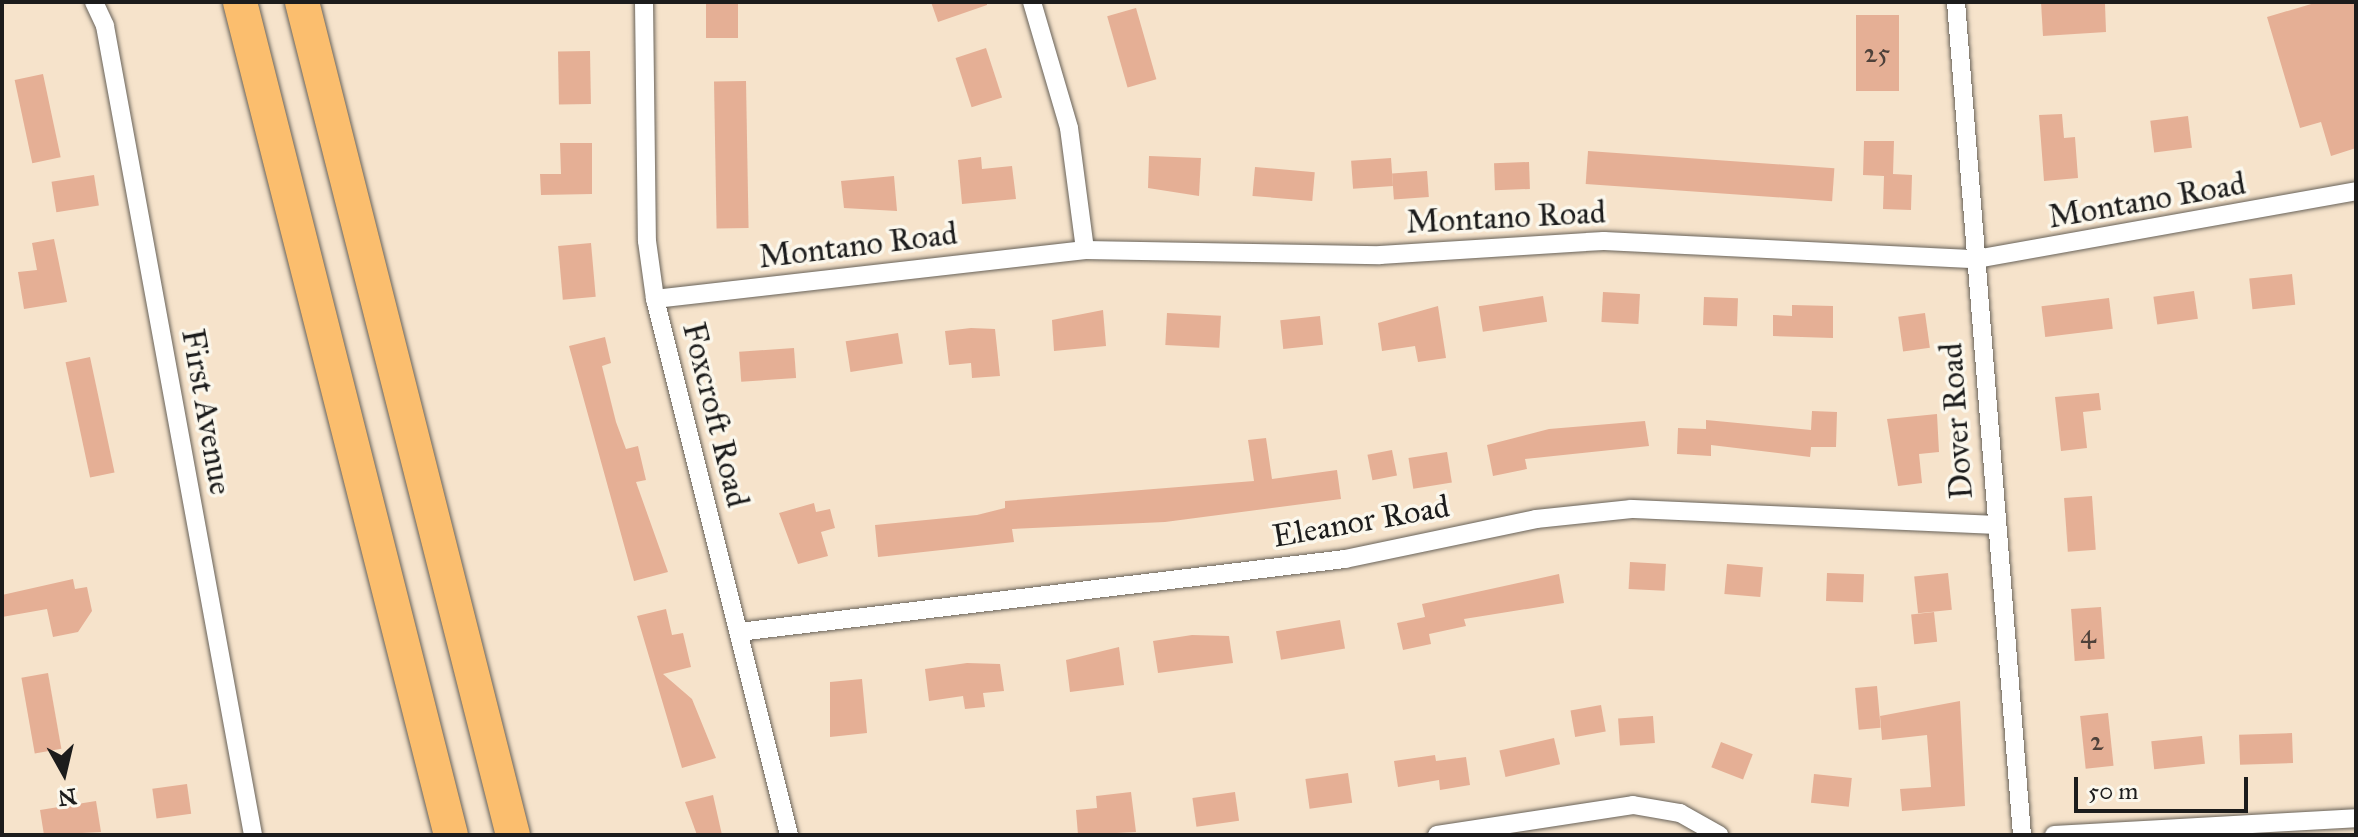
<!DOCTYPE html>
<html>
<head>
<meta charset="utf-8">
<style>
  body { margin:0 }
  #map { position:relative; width:2358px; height:837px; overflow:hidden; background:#f6e3cb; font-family:"IM FELL Great Primer",serif }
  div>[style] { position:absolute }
  .building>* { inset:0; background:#e5af95; transform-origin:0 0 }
  .roads { filter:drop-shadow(0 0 2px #686259) drop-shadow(0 0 2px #686259) }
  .street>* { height:18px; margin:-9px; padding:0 9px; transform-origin:9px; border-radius:9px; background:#fff }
  .highway>* { height:34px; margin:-17px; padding:0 17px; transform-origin:17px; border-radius:17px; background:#fbbe6e }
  span { translate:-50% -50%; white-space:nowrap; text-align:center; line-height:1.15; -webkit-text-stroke:7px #fbf7ec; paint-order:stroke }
  .number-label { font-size:28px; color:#4e413a }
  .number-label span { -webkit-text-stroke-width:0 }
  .street-label { font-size:32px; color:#1c1c1c }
  .frame { position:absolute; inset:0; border:4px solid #1c1c1c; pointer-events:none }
  .north { position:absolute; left:24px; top:733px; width:80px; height:80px; -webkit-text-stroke:6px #fbf7ec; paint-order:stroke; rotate:172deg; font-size:22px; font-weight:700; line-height:32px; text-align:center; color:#1c1c1c }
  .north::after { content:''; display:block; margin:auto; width:28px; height:36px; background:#1c1c1c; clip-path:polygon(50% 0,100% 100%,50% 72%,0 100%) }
  .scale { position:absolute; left:2074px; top:777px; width:174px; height:36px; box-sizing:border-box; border:4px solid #1c1c1c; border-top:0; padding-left:10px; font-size:24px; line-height:28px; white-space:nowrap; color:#1c1c1c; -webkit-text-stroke:6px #fbf7ec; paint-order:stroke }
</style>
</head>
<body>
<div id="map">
  <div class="building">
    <div style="left:706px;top:2px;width:32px;height:36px"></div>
    <div style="clip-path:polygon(931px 2px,987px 2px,987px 5px,938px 22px)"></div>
    <div style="clip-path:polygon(2041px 2px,2105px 4px,2106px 32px,2043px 36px)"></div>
    <div style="clip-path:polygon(2318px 2px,2356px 2px,2356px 148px,2331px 156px,2321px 122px,2300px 128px,2267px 17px)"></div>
    <div style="left:1136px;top:8px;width:74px;height:30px;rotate:74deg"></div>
    <div style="left:1856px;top:15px;width:43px;height:76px"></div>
    <div style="left:986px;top:48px;width:52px;height:32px;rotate:72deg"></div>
    <div style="left:590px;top:51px;width:53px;height:32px;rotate:89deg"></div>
    <div style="left:43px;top:74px;width:85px;height:29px;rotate:78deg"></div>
    <div style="left:746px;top:81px;width:147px;height:32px;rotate:89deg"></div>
    <div style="clip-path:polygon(2062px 114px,2064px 138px,2075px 137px,2078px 178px,2044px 181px,2039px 115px)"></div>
    <div style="left:2188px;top:116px;width:32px;height:38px;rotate:83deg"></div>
    <div style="clip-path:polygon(1864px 141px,1894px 141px,1893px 174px,1912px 175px,1911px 210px,1883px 209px,1884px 176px,1863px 175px)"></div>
    <div style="clip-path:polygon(560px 143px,592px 143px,592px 194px,541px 195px,540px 174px,561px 174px)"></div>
    <div style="left:1588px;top:151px;width:247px;height:33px;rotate:4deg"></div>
    <div style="clip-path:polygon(1149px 156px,1201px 158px,1199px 196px,1148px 188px)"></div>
    <div style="clip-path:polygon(981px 157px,982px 169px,1012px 166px,1016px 199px,962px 204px,958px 160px)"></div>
    <div style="left:1391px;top:158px;width:28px;height:40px;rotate:86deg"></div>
    <div style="left:1529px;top:162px;width:27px;height:35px;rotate:88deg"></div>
    <div style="left:1255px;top:167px;width:60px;height:29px;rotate:5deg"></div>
    <div style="left:1427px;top:171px;width:26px;height:35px;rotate:86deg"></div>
    <div style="left:94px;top:175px;width:31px;height:43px;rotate:81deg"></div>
    <div style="clip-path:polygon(894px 176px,897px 211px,844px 208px,841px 181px)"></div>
    <div style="clip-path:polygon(54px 239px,67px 302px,24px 309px,18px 272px,37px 270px,32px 243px)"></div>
    <div style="left:591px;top:243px;width:54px;height:33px;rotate:85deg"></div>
    <div style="left:2292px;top:274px;width:31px;height:43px;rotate:84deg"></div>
    <div style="left:2194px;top:291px;width:28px;height:41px;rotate:82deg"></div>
    <div style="left:1603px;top:292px;width:37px;height:30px;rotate:3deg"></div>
    <div style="left:1543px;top:296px;width:26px;height:65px;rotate:81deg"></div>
    <div style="left:1704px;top:297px;width:34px;height:28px;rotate:2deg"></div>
    <div style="left:2109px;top:298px;width:31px;height:68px;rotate:83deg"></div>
    <div style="clip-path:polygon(1792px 305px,1833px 306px,1833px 338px,1773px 336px,1773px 315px,1792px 316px)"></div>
    <div style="clip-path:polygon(1438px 306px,1446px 358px,1418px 362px,1415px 346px,1382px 351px,1378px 323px)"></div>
    <div style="clip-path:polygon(1103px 310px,1106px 346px,1054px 351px,1052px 320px)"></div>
    <div style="left:1167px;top:313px;width:54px;height:32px;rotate:3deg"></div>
    <div style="left:1925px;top:313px;width:35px;height:27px;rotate:82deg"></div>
    <div style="left:1320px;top:316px;width:29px;height:40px;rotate:84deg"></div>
    <div style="clip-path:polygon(971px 328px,995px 329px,1000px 376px,972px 378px,971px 363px,949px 365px,945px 331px)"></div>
    <div style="left:898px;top:333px;width:31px;height:53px;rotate:81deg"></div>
    <div style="clip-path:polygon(605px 337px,611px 363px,602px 366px,616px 422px,626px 449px,638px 446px,646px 480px,636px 482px,668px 572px,634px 581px,569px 346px)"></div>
    <div style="left:794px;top:348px;width:30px;height:55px;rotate:86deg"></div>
    <div style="left:90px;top:357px;width:118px;height:25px;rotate:78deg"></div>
    <div style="clip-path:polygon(2099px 393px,2101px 410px,2083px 412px,2087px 448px,2061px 451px,2055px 397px)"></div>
    <div style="clip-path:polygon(1812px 411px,1837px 412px,1836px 447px,1811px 447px,1810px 457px,1711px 445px,1711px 456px,1677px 454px,1678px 428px,1706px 429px,1706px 420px,1811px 430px)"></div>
    <div style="clip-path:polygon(1937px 414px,1939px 452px,1919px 454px,1922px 483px,1898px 486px,1887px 419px)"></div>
    <div style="clip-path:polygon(1645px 421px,1649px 446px,1525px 459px,1527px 469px,1493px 476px,1487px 445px,1549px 429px)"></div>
    <div style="clip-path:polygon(1266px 438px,1272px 479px,1337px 470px,1341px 499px,1165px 522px,1012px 529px,1014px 542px,878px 557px,875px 525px,977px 515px,1005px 508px,1005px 501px,1254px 481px,1248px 440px)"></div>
    <div style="left:1392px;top:450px;width:26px;height:25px;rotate:79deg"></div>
    <div style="left:1447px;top:452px;width:31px;height:39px;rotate:81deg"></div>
    <div style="left:2092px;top:496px;width:54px;height:28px;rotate:86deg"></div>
    <div style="clip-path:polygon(814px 503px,816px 512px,830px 509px,835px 528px,821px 532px,828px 556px,798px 564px,779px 513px)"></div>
    <div style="left:1630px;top:562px;width:36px;height:27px;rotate:3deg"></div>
    <div style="left:1727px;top:564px;width:36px;height:30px;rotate:5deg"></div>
    <div style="left:1827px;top:573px;width:37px;height:28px;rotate:2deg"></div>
    <div style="left:1948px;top:573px;width:37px;height:34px;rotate:84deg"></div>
    <div style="clip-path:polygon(1559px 574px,1564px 603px,1464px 619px,1466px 626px,1429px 634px,1431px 644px,1403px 650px,1397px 623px,1425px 617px,1422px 604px)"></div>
    <div style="clip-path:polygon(73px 579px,75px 589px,87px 587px,92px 611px,78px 632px,53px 637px,47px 609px,2px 617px,2px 595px)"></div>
    <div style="left:2101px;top:607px;width:52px;height:30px;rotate:86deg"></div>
    <div style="clip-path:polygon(666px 609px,672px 635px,683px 633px,691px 667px,663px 674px,692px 699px,716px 758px,682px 768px,637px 616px)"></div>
    <div style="left:1934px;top:612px;width:30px;height:23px;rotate:84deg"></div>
    <div style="left:1340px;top:620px;width:29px;height:65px;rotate:80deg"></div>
    <div style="clip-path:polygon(1192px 635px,1229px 636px,1233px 663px,1158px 673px,1153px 641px)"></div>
    <div style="clip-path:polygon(1119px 647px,1124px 685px,1070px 692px,1066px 660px)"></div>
    <div style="clip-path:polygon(967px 663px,1000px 664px,1004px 691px,983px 693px,985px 707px,965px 709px,963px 696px,929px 701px,925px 669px)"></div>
    <div style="left:48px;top:673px;width:77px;height:27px;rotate:80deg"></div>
    <div style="clip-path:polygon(862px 679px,867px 733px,830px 737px,830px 682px)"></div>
    <div style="left:1877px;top:686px;width:42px;height:22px;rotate:85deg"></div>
    <div style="clip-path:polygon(1960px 701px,1965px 806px,1902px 811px,1900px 789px,1931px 787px,1927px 735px,1882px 740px,1880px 716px)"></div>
    <div style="left:1601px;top:705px;width:27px;height:31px;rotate:80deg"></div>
    <div style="left:2108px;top:713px;width:53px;height:28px;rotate:84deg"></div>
    <div style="left:1653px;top:716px;width:27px;height:35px;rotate:86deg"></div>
    <div style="left:2292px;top:733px;width:30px;height:53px;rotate:88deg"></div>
    <div style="left:2202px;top:736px;width:28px;height:51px;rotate:84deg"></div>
    <div style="left:1554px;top:738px;width:27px;height:56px;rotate:77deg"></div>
    <div style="left:1721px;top:742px;width:34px;height:27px;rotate:21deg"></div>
    <div style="clip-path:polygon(1435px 755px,1436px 761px,1466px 757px,1470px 785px,1440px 790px,1439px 780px,1398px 787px,1394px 761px)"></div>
    <div style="left:1348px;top:773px;width:30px;height:43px;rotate:82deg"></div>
    <div style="left:1814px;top:774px;width:38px;height:29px;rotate:6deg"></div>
    <div style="left:187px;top:784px;width:30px;height:35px;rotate:82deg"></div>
    <div style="clip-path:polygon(1131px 792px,1136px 832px,1078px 835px,1076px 810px,1097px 808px,1096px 796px)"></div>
    <div style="left:1235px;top:792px;width:29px;height:43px;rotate:82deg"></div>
    <div style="clip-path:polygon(713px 795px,722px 835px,697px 835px,685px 802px)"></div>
    <div style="clip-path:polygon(96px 801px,101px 832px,44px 835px,40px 810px)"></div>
  </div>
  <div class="roads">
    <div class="street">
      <div style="left:94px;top:2px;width:26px;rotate:65deg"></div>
      <div style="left:105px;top:26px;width:822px;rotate:79.63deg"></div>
      <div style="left:644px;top:2px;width:239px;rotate:89.3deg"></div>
      <div style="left:647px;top:241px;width:59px;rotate:82.1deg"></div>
      <div style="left:655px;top:299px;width:552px;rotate:75.96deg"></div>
      <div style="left:1032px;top:2px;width:131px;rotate:73.6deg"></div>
      <div style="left:1069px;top:128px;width:123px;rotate:82.5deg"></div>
      <div style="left:1956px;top:2px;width:836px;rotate:85.47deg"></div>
      <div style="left:655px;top:299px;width:433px;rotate:-6.5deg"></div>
      <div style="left:1085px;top:250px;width:295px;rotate:1deg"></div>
      <div style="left:1380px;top:255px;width:224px;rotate:-3.6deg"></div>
      <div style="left:1604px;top:241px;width:372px;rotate:2.8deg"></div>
      <div style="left:1976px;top:259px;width:386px;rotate:-10.1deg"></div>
      <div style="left:739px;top:632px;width:610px;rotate:-6.87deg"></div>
      <div style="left:1345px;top:559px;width:195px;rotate:-11.8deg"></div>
      <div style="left:1536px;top:519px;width:96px;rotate:-6deg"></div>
      <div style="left:1631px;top:509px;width:363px;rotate:2.5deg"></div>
      <div style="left:1437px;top:835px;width:198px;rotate:-8.7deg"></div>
      <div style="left:1633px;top:805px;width:48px;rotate:9.7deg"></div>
      <div style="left:1680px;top:813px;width:45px;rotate:29.4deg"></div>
      <div style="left:2054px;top:835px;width:302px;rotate:-3.2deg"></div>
    </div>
    <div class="highway">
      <div style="left:240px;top:2px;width:859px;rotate:75.79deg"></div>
      <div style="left:302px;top:2px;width:859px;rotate:75.79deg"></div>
    </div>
  </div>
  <div class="number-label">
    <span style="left:1877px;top:53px">25</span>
    <span style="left:2088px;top:634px">4</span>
    <span style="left:2097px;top:741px">2</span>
  </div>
  <div class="street-label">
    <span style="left:2147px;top:201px;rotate:-10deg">Montano Road</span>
    <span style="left:1506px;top:218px;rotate:-3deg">Montano Road</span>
    <span style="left:858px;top:246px;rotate:-7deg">Montano Road</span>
    <span style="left:206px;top:412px;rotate:80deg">First Avenue</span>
    <span style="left:715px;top:415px;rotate:76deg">Foxcroft Road</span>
    <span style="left:1957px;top:421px;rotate:-94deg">Dover Road</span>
    <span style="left:1361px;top:522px;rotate:-10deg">Eleanor Road</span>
  </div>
  <div class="frame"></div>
  <div class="north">N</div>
  <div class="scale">50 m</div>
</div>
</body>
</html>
